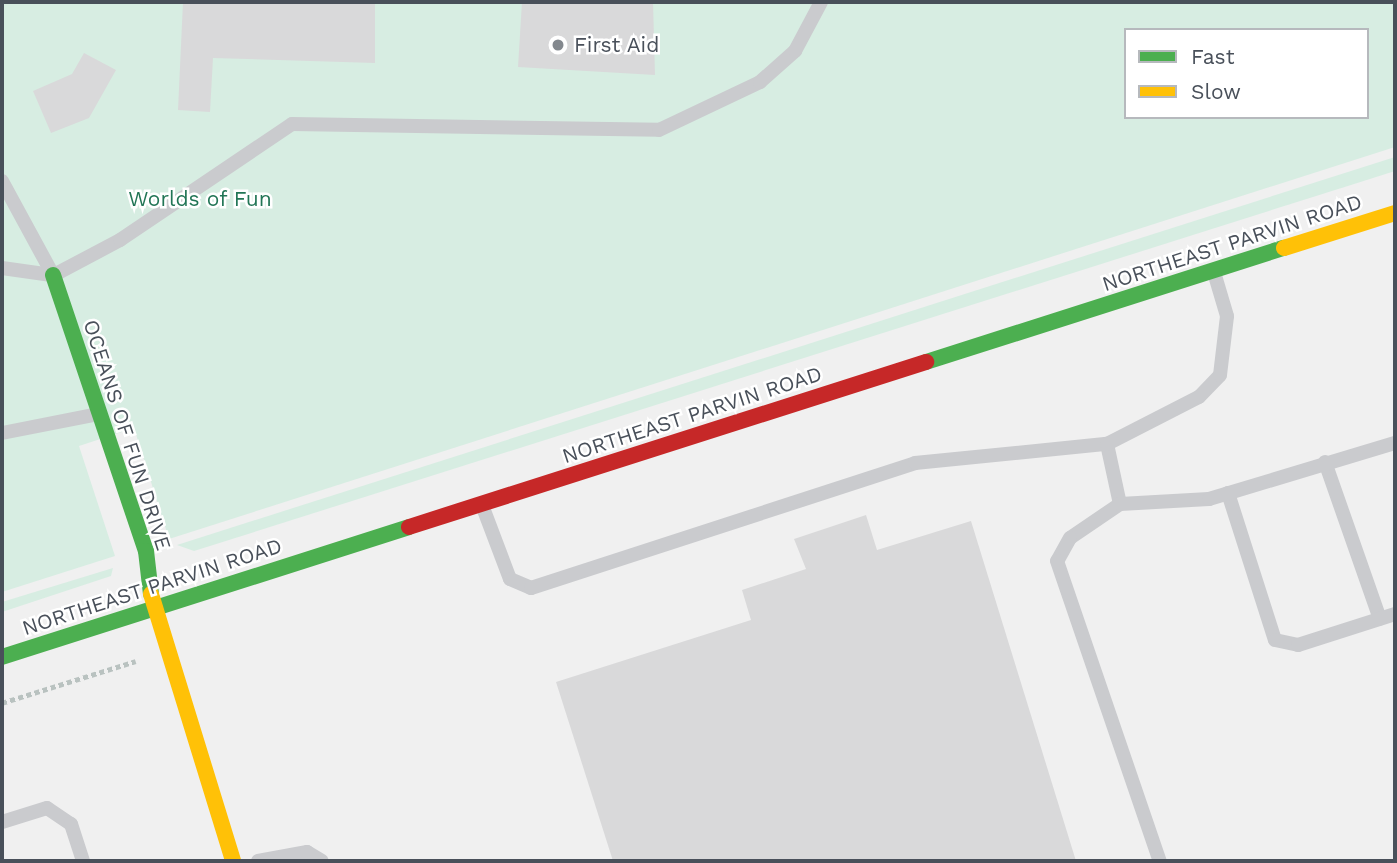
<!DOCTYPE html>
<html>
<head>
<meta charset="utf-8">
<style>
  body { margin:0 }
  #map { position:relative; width:1397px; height:863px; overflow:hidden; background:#f0f0f0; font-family:"Work Sans",sans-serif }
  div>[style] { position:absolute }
  .green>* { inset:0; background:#d7ede2 }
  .building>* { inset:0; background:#d9d9da }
  .path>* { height:4.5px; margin-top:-2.25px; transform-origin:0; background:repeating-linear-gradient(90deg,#b9c2c0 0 5px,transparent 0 8.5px) }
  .lane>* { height:14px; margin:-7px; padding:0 7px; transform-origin:7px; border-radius:7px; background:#cacbce }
  .fast>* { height:16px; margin:-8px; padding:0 8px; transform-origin:8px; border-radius:8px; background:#4caf50 }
  .slow>* { height:16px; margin:-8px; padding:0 8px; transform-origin:8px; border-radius:8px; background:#ffc107 }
  .jam>* { height:16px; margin:-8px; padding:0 8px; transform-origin:8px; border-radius:8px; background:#c62828 }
  .dots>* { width:19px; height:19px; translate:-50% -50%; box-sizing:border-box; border:4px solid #fff; border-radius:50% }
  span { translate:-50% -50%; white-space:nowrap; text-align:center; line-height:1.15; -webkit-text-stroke:5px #fff; paint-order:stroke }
  .poi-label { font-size:21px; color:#49505a }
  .left { translate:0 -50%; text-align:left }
  .park-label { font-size:21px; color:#217555 }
  .street-label { font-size:21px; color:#49505a }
  .frame { position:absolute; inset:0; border:4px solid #49505a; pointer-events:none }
  .legend { position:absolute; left:1124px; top:28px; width:245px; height:91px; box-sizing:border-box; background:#fff; border:2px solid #b6b9bd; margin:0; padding:9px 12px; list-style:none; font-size:21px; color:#49505a }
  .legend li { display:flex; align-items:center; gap:14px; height:35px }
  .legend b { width:35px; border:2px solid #b6b9bd }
</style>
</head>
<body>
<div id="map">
  <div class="green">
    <div style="clip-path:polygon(evenodd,2px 2px,1395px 2px,1395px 147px,169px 539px,134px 428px,79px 446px,115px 556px,2px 592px,2px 2px,1126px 30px,1367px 30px,1367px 117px,1126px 117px,1126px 30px)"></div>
    <div style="clip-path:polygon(1395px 157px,1395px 171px,1351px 185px,194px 551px,177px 545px)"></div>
    <div style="clip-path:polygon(113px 568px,111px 576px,2px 612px,2px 602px)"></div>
  </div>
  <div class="building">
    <div style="clip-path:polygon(183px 2px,375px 2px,375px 63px,213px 58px,210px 112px,178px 110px)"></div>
    <div style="clip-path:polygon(522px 2px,653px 2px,655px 75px,518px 67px)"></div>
    <div style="clip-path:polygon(84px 53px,116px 70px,89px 118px,51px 133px,33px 91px,72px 74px)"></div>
    <div style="clip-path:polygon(866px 515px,877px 550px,971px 521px,1076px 861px,613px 861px,556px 682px,751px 620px,742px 590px,806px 569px,794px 539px)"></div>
  </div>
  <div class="path">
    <div style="left:2px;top:703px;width:140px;rotate:-17.4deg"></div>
  </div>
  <div class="lane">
    <div style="left:2px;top:181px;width:107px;rotate:61.5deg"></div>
    <div style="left:2px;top:268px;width:50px;rotate:8deg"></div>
    <div style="left:54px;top:275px;width:75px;rotate:-27.9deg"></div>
    <div style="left:120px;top:240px;width:207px;rotate:-34deg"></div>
    <div style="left:292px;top:124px;width:367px;rotate:0.9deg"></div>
    <div style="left:659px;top:130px;width:112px;rotate:-25.4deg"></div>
    <div style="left:760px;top:82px;width:47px;rotate:-41.5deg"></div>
    <div style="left:795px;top:51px;width:55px;rotate:-62deg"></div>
    <div style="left:2px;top:433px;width:99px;rotate:-11.1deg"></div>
    <div style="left:1107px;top:444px;width:61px;rotate:77.8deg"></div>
    <div style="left:1120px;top:504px;width:60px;rotate:145.8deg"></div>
    <div style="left:1070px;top:538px;width:26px;rotate:119deg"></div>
    <div style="left:1057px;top:561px;width:317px;rotate:71.1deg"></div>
    <div style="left:1325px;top:462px;width:166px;rotate:70.7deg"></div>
    <div style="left:1228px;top:493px;width:154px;rotate:72.3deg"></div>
    <div style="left:1275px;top:640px;width:24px;rotate:12deg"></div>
    <div style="left:1298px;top:645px;width:102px;rotate:-17.7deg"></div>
    <div style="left:1120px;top:504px;width:89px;rotate:-3.2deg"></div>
    <div style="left:1209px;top:499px;width:194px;rotate:-16.8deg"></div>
    <div style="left:482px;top:505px;width:79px;rotate:69.3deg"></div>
    <div style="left:510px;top:579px;width:23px;rotate:23deg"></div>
    <div style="left:531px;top:588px;width:404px;rotate:-18deg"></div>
    <div style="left:915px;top:463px;width:193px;rotate:-5.7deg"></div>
    <div style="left:1107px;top:444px;width:103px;rotate:-27.1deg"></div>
    <div style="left:1199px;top:397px;width:30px;rotate:-46deg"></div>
    <div style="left:1220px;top:375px;width:59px;rotate:-83.2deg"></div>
    <div style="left:1227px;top:316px;width:46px;rotate:-106.5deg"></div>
    <div style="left:2px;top:822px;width:47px;rotate:-17.3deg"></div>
    <div style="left:47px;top:808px;width:29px;rotate:34deg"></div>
    <div style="left:71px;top:824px;width:39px;rotate:72deg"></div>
    <div style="left:258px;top:861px;width:50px;rotate:-10.4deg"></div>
    <div style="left:307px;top:852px;width:17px;rotate:31deg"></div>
  </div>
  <div class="fast">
    <div style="left:53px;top:275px;width:291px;rotate:71.4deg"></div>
    <div style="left:146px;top:551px;width:43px;rotate:83.4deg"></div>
    <div style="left:926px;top:362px;width:376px;rotate:-17.7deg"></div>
    <div style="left:2px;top:657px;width:427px;rotate:-17.7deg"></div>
  </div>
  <div class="slow">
    <div style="left:1284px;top:248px;width:116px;rotate:-17.5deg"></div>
    <div style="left:151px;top:594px;width:279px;rotate:72.9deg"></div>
  </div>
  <div class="jam">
    <div style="left:409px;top:527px;width:543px;rotate:-17.7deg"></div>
  </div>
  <div class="dots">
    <div style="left:558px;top:45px;background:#83888e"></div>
  </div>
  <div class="poi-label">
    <span class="left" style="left:574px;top:45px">First Aid</span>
  </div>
  <div class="park-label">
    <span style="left:200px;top:199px">Worlds of Fun</span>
  </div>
  <div class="street-label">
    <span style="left:1232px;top:243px;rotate:-18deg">NORTHEAST PARVIN ROAD</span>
    <span style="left:692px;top:415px;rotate:-18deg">NORTHEAST PARVIN ROAD</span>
    <span style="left:127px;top:435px;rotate:72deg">OCEANS OF FUN DRIVE</span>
    <span style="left:152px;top:587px;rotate:-18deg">NORTHEAST PARVIN ROAD</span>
  </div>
  <div class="frame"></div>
  <ul class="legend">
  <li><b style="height:9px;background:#4caf50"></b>Fast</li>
  <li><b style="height:9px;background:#ffc107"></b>Slow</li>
  </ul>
</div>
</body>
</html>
